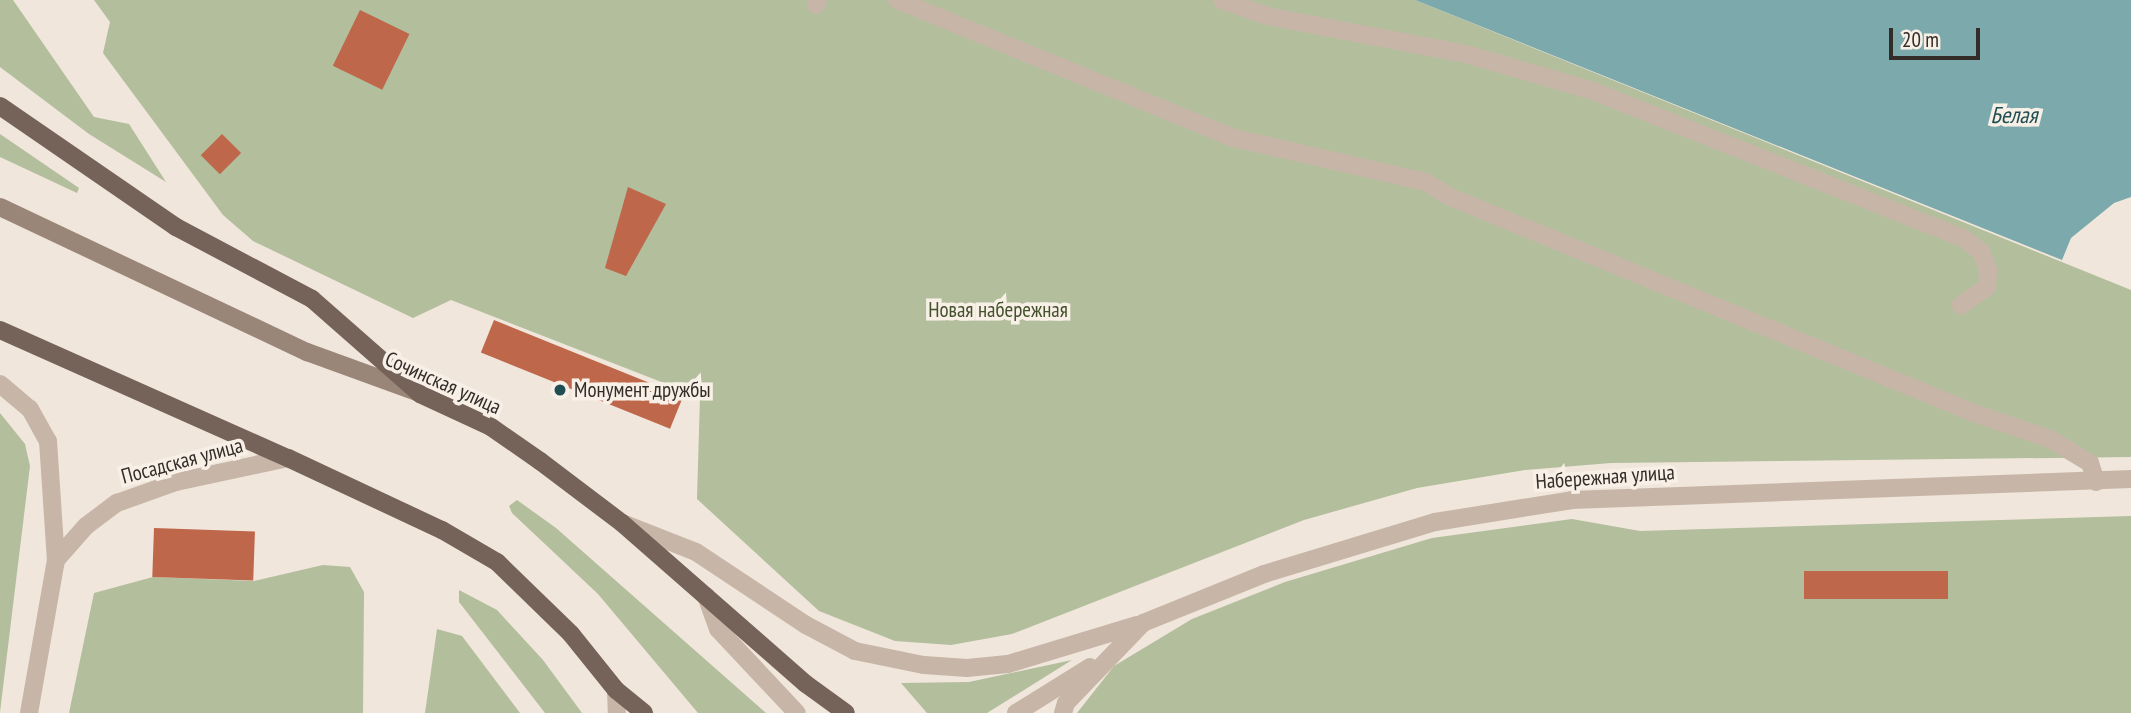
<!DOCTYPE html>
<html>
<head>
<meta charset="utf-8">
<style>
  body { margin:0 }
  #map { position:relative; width:2131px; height:713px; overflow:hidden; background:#f0e6db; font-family:"PT Sans Narrow",sans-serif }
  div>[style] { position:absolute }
  .green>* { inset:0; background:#b2be9c }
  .water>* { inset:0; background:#7ca9ab }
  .building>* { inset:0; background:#be674b; transform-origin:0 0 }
  .pedestrian>* { height:18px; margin:-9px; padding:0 9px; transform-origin:9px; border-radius:9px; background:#c7b6a8 }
  .minor>* { height:18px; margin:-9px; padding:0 9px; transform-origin:9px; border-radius:9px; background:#c7b6a8 }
  .tertiary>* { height:18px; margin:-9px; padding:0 9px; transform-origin:9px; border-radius:9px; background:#c7b6a8 }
  .secondary>* { height:18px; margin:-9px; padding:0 9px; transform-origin:9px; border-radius:9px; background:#9a8579 }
  .primary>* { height:18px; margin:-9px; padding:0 9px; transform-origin:9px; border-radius:9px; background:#75635a }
  .dots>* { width:19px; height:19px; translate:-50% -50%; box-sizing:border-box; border:4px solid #f8f0e7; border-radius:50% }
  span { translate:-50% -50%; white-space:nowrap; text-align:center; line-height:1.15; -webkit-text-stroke:7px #f8f0e7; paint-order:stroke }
  .park-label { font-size:21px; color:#44512d }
  .street-label { font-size:21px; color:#342c28 }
  .poi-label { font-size:21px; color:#342c28 }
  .left { translate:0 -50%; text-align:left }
  .water-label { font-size:23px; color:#204f53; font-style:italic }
  .scale { position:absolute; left:1889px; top:28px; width:91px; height:32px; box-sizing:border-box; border:4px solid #342c28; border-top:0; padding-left:9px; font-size:21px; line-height:24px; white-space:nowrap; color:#342c28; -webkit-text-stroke:5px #f8f0e7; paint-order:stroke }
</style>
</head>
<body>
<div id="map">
  <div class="green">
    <div style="clip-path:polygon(0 0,13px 0,94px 117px,129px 124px,166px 182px,89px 134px,0 67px)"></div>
    <div style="clip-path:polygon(94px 0,1415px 0,2131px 290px,2131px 457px,1611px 463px,1525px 470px,1417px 488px,1304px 520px,1012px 634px,951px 645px,895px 641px,819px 611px,697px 499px,700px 397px,451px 300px,413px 318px,253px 241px,223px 215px,103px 53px,110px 22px)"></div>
    <div style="clip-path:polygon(0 134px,79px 188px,77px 193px,0 157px)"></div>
    <div style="clip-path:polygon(0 413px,25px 444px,30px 466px,0 712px)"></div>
    <div style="clip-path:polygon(517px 500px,556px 528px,766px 713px,698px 713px,598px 594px,512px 513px,509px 506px)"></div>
    <div style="clip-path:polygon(2131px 516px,2131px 713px,1077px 713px,1114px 666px,1192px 619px,1285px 582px,1432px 538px,1572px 519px,1640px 531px)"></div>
    <div style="clip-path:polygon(323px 565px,350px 567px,364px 592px,363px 713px,69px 713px,94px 593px,153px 577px,254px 581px)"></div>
    <div style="clip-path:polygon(459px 590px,497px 610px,543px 660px,582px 713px,545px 713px,459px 602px)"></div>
    <div style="clip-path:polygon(437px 629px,462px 636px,520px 713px,425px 713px)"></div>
    <div style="clip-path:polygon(1072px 660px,987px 713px,927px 713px,901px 683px,969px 682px)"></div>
  </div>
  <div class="water">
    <div style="clip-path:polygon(1415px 0,2131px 0,2131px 197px,2114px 203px,2071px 238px,2062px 260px)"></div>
  </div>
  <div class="building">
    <div style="left:360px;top:10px;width:55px;height:62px;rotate:26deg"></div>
    <div style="left:222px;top:134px;width:27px;height:30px;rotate:45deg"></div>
    <div style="clip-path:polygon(628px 187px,666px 204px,626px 276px,605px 268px)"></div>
    <div style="left:494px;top:320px;width:204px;height:35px;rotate:22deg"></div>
    <div style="left:154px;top:528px;width:101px;height:49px;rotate:2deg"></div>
    <div style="left:1804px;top:571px;width:144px;height:28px"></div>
  </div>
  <div class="pedestrian">
    <div style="left:897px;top:0;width:364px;rotate:22.3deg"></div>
    <div style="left:1234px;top:138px;width:197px;rotate:12.9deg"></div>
    <div style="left:1426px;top:182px;width:26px;rotate:32deg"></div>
    <div style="left:1448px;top:196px;width:569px;rotate:22.42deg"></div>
    <div style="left:1974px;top:413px;width:80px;rotate:18.9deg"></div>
    <div style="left:2050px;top:439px;width:47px;rotate:31deg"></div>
    <div style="left:2090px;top:463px;width:20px;rotate:72deg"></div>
    <div style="left:1222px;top:0;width:48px;rotate:19.6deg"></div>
    <div style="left:1267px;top:16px;width:203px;rotate:10.8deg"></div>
    <div style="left:1466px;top:54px;width:132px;rotate:16.2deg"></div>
    <div style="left:1593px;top:91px;width:400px;rotate:21.7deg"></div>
    <div style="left:1965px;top:239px;width:21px;rotate:39deg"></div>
    <div style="left:1981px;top:252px;width:19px;rotate:69deg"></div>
    <div style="left:1988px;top:270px;width:17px;rotate:93deg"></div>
    <div style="left:1987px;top:287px;width:32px;rotate:145deg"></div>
    <div style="left:816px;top:5px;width:5px;rotate:-68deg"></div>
  </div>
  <div class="minor">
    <div style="left:0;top:384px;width:39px;rotate:40deg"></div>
    <div style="left:30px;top:409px;width:37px;rotate:61deg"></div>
    <div style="left:48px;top:441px;width:119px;rotate:86.2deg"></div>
    <div style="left:29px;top:713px;width:155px;rotate:-80deg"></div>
    <div style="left:56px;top:560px;width:45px;rotate:-48.6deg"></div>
    <div style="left:86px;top:526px;width:39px;rotate:-37deg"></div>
    <div style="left:117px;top:503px;width:63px;rotate:-19.6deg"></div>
    <div style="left:176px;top:482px;width:115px;rotate:-12.1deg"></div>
  </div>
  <div class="tertiary">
    <div style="left:625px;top:524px;width:76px;rotate:21.5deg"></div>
    <div style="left:696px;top:552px;width:132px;rotate:33.6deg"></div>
    <div style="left:806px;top:625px;width:55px;rotate:28deg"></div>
    <div style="left:855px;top:651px;width:70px;rotate:11.5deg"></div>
    <div style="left:924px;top:665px;width:43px;rotate:4deg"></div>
    <div style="left:967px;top:668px;width:41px;rotate:-5.6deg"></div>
    <div style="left:1008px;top:664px;width:135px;rotate:-16.8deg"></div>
    <div style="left:706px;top:596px;width:35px;rotate:70deg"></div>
    <div style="left:718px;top:629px;width:115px;rotate:46.8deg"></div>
    <div style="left:616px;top:690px;width:23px;rotate:88deg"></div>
    <div style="left:1016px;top:713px;width:87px;rotate:-31.9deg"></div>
    <div style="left:1063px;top:713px;width:10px;rotate:-73deg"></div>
    <div style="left:1066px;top:703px;width:111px;rotate:-46.1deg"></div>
    <div style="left:1143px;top:623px;width:131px;rotate:-22deg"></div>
    <div style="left:1264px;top:574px;width:179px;rotate:-16.9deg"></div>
    <div style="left:1435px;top:522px;width:139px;rotate:-9.1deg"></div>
    <div style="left:1572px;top:500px;width:559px;rotate:-2.15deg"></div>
  </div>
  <div class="secondary">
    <div style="left:0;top:207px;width:340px;rotate:25.3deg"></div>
    <div style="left:307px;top:352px;width:117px;rotate:20deg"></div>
  </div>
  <div class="primary">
    <div style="left:0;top:106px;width:214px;rotate:34.5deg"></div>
    <div style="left:176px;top:227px;width:154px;rotate:27.9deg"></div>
    <div style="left:312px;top:299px;width:144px;rotate:41.3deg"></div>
    <div style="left:420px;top:394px;width:78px;rotate:24.9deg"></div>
    <div style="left:491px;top:427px;width:60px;rotate:34.8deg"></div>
    <div style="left:540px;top:461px;width:103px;rotate:37.1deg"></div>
    <div style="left:622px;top:523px;width:244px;rotate:41.2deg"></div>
    <div style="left:806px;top:684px;width:49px;rotate:35.9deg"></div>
    <div style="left:0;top:330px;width:315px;rotate:24deg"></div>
    <div style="left:288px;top:458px;width:170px;rotate:25.1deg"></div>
    <div style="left:442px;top:530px;width:64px;rotate:30.2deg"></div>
    <div style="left:497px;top:562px;width:103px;rotate:44.2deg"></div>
    <div style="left:571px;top:634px;width:72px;rotate:51.2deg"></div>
    <div style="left:616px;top:690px;width:36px;rotate:39deg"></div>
  </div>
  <div class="dots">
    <div style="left:560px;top:390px;background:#204f53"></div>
  </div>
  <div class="park-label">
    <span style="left:998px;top:310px">Новая набережная</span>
  </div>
  <div class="street-label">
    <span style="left:443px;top:383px;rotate:24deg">Сочинская улица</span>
    <span style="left:182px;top:461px;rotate:-15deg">Посадская улица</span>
    <span style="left:1605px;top:477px;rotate:-4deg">Набережная улица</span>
  </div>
  <div class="poi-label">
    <span class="left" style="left:574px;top:390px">Монумент дружбы</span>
  </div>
  <div class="water-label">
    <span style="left:2014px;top:115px">Белая</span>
  </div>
  <div class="scale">20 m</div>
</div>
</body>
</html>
